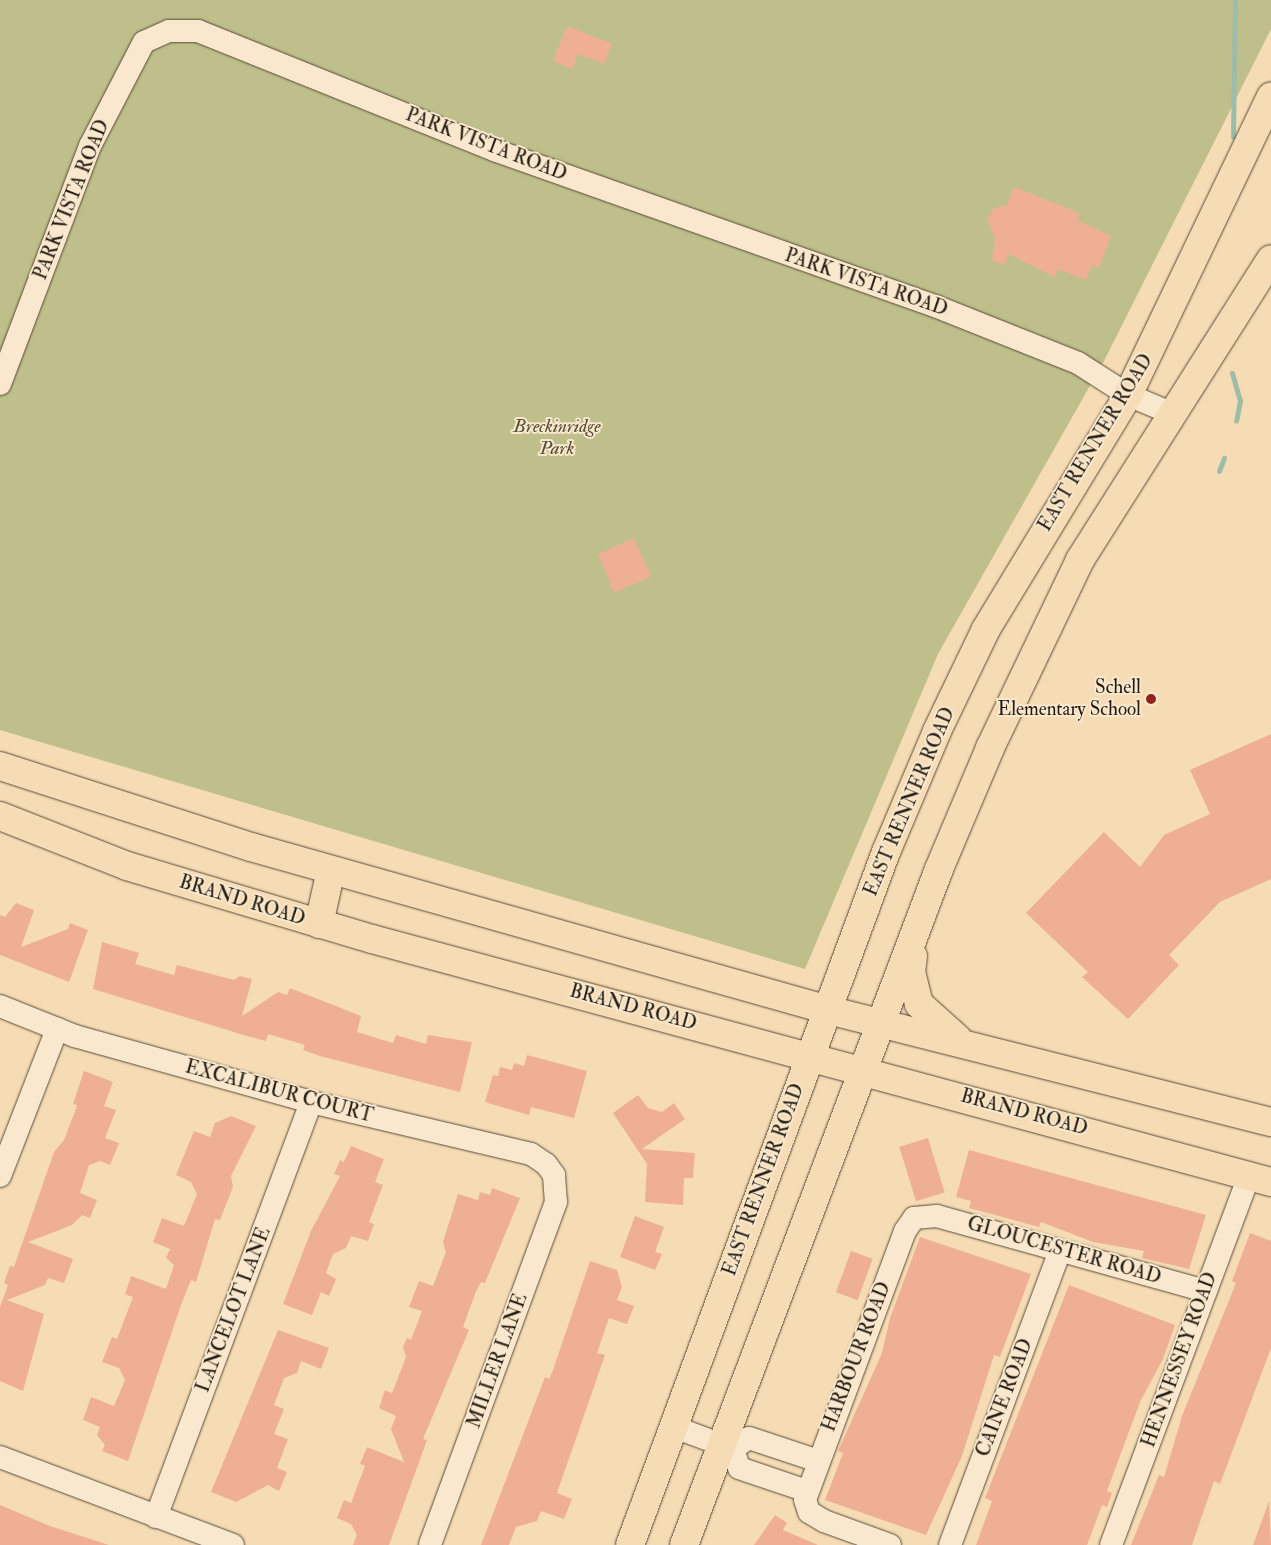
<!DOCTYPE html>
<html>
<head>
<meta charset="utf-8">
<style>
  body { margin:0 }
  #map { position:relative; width:1271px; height:1545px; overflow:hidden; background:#f6dcb4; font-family:"IM FELL Double Pica",serif }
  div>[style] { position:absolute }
  .green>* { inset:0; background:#bfbf8b }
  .stream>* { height:5px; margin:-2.5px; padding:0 2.5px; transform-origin:2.5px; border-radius:2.5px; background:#9dbcaa }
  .building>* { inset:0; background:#eeaf95; transform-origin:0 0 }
  .roads { filter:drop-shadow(0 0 1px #584b39) drop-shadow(0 0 1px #584b39) }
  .minor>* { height:22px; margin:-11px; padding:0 11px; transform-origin:11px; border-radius:11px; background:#f9e8ce }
  .major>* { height:28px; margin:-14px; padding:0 14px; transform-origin:14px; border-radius:14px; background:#f6dcb4 }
  .dots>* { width:14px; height:14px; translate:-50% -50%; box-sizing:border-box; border:2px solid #f9e8ce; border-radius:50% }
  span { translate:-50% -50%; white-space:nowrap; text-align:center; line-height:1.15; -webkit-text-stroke:4px #f9e8ce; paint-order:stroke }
  .street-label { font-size:19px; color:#231b10 }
  .park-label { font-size:19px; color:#524c35; font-style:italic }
  .poi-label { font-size:19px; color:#231b10 }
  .right { translate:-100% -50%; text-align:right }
</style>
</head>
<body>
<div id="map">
  <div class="green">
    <div style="clip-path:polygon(0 0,1271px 0,1271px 29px,1104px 361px,938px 654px,805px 969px,0 730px)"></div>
  </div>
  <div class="stream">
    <div style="left:1233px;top:137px;width:137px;rotate:-89.2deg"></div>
    <div style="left:1232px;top:373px;width:29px;rotate:74deg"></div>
    <div style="left:1240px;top:401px;width:20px;rotate:101deg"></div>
    <div style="left:1219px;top:471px;width:14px;rotate:-69deg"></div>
  </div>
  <div class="building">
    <div style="clip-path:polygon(567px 26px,612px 44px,604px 64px,578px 54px,572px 69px,553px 61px)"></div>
    <div style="clip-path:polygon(1014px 187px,1080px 213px,1077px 220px,1111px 236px,1099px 268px,1092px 265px,1086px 280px,1058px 269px,1055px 277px,1009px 254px,1004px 265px,992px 260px,995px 237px,987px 220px,994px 208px,1007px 205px)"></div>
    <div style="left:634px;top:538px;width:42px;height:40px;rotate:66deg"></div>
    <div style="clip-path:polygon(1271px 734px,1271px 879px,1220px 902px,1169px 955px,1179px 965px,1128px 1019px,1082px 977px,1088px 972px,1026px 913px,1104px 832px,1140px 867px,1164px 835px,1210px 814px,1190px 770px)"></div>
    <div style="clip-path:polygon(16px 903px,34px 910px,21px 947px,68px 929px,70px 923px,88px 930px,69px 982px,0 955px,0 915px,5px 917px)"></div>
    <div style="clip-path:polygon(102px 942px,139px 953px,135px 964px,174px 975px,177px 965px,234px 980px,240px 976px,252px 979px,242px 1016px,278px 992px,287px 995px,290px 988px,361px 1016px,357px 1032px,393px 1043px,396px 1035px,426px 1044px,428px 1035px,472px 1042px,460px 1092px,320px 1056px,303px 1050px,305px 1045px,268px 1034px,266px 1041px,247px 1036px,93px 989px)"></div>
    <div style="clip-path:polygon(527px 1055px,587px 1071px,574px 1118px,531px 1107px,529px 1115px,485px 1102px,493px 1075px,498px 1076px,500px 1067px,512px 1070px,514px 1063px,524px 1066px)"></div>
    <div style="clip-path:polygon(84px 1071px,113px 1082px,104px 1106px,116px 1110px,105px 1138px,119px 1143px,110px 1165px,100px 1161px,89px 1165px,80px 1193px,97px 1200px,90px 1218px,82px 1215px,72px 1225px,28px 1242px,73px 1259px,64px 1283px,48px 1278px,45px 1285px,7px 1300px,44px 1314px,23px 1391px,0 1381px,0 1307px,8px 1285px,4px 1283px,10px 1266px,14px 1267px,54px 1152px,64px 1140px,74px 1114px,77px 1105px,73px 1104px)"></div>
    <div style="clip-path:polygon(638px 1095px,648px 1108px,662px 1112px,674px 1103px,685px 1119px,642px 1149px,695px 1153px,693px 1178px,684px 1178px,683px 1205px,645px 1202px,647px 1164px,613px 1113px)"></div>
    <div style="clip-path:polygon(231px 1116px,256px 1126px,231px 1176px,233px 1187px,220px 1220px,215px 1219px,196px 1282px,191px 1280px,181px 1305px,128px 1461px,102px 1451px,105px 1445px,97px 1435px,100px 1427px,83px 1420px,91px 1397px,114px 1406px,125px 1380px,119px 1368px,102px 1362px,112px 1337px,117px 1339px,133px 1297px,125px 1294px,131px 1276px,166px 1289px,174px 1265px,166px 1258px,170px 1249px,153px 1242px,162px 1218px,184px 1226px,197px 1194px,191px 1182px,176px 1175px,194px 1131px,210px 1137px,215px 1123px)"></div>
    <div style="left:928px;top:1138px;width:57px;height:30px;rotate:73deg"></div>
    <div style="clip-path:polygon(351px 1146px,384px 1159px,375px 1182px,383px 1185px,369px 1222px,374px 1224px,368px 1241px,351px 1236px,346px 1248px,333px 1254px,326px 1273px,336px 1279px,329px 1296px,321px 1292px,312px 1315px,283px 1304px,311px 1231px,340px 1176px,334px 1174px,340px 1160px,344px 1162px)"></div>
    <div style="clip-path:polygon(969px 1150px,1206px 1215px,1189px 1269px,1142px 1258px,1144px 1251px,1093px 1242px,1041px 1222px,1039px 1227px,969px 1208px,971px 1201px,956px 1197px)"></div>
    <div style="clip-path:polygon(492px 1188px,520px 1198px,485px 1283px,481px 1282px,476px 1291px,463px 1327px,469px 1330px,423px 1439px,427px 1440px,389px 1545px,353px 1545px,357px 1535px,351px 1524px,337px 1518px,344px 1500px,351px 1503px,365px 1466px,360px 1464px,367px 1447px,404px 1462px,391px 1429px,396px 1416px,379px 1408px,385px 1390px,392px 1393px,406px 1357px,403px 1347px,407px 1338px,411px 1340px,422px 1311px,409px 1307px,419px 1281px,433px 1286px,446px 1252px,443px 1242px,458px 1194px,478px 1200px,480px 1192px,490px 1195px)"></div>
    <div style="clip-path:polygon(635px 1216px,664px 1227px,655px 1252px,662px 1254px,655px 1270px,620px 1257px)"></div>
    <div style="clip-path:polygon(1250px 1233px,1271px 1241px,1271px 1348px,1220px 1484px,1214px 1481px,1192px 1545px,1131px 1545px,1159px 1475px,1164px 1477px,1182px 1416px,1236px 1283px,1232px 1281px)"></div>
    <div style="clip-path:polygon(920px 1237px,1031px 1274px,1000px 1357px,994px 1355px,962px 1456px,926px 1535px,825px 1500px,843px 1453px,838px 1451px,882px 1353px,890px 1318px)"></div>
    <div style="left:851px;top:1251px;width:23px;height:44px;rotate:20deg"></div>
    <div style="clip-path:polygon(590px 1261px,617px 1270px,622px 1287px,617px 1300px,634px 1306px,627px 1324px,609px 1318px,597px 1353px,605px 1355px,557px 1493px,572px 1499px,564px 1519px,541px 1511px,537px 1521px,516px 1527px,509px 1545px,481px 1545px,545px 1377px,549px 1379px,553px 1370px)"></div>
    <div style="clip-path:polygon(1069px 1285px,1175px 1325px,1163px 1359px,1140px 1402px,1107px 1491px,1112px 1493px,1107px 1507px,1102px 1505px,1087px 1545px,976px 1545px,992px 1501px,985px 1498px)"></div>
    <div style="clip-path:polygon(278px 1330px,329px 1348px,321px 1369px,301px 1361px,297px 1373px,284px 1378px,274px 1405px,284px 1409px,274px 1434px,288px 1439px,277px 1468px,287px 1472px,279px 1491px,268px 1485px,236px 1502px,211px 1492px)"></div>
    <div style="clip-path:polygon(1269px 1501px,1271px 1545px,1253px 1545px)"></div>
    <div style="clip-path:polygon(0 1505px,50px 1526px,109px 1545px,0 1545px)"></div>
    <div style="clip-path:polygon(775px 1515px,787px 1523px,783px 1530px,818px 1545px,754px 1545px)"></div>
  </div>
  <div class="roads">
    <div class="minor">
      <div style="left:0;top:384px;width:254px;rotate:-69.3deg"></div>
      <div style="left:90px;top:146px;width:117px;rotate:-62.6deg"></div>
      <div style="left:144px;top:42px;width:27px;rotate:-24deg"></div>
      <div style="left:169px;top:31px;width:29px"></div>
      <div style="left:198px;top:31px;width:322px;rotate:21.9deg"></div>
      <div style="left:497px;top:151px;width:465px;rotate:19.5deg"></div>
      <div style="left:935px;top:306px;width:154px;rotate:21.7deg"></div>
      <div style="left:1078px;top:363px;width:59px;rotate:32.6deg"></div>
      <div style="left:1128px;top:395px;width:47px;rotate:22.7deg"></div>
      <div style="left:0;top:1006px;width:81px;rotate:21.8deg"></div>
      <div style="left:75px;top:1036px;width:245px;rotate:15.6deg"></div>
      <div style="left:311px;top:1102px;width:226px;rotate:13.3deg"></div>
      <div style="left:531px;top:1154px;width:18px;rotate:34deg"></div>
      <div style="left:546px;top:1164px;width:14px;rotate:54deg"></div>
      <div style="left:554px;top:1175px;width:27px;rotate:86deg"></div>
      <div style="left:556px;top:1202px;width:365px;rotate:110.2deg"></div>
      <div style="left:0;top:1176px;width:158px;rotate:-68.8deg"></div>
      <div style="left:674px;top:1427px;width:63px;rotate:20.4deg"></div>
      <div style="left:733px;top:1449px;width:19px;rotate:-35deg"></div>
      <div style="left:749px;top:1438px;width:73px;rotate:18.4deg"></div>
      <div style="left:733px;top:1449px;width:20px;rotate:72deg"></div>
      <div style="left:739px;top:1468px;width:72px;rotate:18.7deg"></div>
      <div style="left:0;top:1457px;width:249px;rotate:20.7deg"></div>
      <div style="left:156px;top:1517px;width:443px;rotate:-69.5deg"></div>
      <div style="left:890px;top:1545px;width:70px;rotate:-160deg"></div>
      <div style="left:824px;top:1521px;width:17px;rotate:-149deg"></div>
      <div style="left:809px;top:1512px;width:13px;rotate:-108deg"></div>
      <div style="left:805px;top:1500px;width:287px;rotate:-69.6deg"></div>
      <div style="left:905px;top:1231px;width:16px;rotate:-55deg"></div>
      <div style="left:914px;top:1218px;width:23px;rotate:-5deg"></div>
      <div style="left:937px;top:1216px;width:279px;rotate:15.6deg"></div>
      <div style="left:950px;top:1545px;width:314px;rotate:-69.5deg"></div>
      <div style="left:1111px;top:1545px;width:395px;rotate:-69.5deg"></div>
    </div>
    <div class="major">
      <div style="left:0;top:766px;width:264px;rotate:17.9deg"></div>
      <div style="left:251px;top:847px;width:600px;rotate:15.77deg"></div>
      <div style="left:828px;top:1010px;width:457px;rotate:14.2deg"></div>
      <div style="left:0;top:816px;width:136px;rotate:21.5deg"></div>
      <div style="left:127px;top:866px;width:256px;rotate:16.6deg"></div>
      <div style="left:372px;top:939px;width:931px;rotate:15.13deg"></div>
      <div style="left:319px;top:924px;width:55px;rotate:-77.5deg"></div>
      <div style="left:913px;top:956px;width:16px;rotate:97deg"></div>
      <div style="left:911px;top:972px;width:33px;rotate:76deg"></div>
      <div style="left:919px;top:1004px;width:52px;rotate:41.9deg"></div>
      <div style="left:630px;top:1545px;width:739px;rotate:-69.73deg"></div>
      <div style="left:886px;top:852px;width:131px;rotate:-67.1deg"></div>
      <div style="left:937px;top:731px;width:113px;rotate:-64.3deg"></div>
      <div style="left:986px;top:629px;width:274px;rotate:-58.7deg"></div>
      <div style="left:1128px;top:395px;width:331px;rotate:-64.4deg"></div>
      <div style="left:684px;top:1545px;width:722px;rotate:-69.33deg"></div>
      <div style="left:939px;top:869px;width:131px;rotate:-67.1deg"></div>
      <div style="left:990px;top:748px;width:208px;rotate:-64.4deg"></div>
      <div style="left:1080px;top:560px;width:356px;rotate:-57.6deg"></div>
    </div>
  </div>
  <div class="dots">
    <div style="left:1151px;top:699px;background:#8f2418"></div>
  </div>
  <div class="street-label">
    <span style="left:486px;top:145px;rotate:21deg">PARK VISTA ROAD</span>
    <span style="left:72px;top:200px;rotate:-68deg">PARK VISTA ROAD</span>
    <span style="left:866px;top:283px;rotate:19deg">PARK VISTA ROAD</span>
    <span style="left:1096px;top:443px;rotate:-59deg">EAST RENNER ROAD</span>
    <span style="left:910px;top:802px;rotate:-67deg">EAST RENNER ROAD</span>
    <span style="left:242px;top:901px;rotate:17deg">BRAND ROAD</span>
    <span style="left:633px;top:1008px;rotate:15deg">BRAND ROAD</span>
    <span style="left:279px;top:1092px;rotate:15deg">EXCALIBUR COURT</span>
    <span style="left:1024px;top:1113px;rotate:15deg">BRAND ROAD</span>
    <span style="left:764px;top:1180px;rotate:-70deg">EAST RENNER ROAD</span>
    <span style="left:1064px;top:1251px;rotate:16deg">GLOUCESTER ROAD</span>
    <span style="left:234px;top:1310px;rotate:-69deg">LANCELOT LANE</span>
    <span style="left:857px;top:1357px;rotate:-69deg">HARBOUR ROAD</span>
    <span style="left:1180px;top:1360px;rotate:-70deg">HENNESSEY ROAD</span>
    <span style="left:498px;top:1361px;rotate:-70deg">MILLER LANE</span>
    <span style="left:1005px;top:1398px;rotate:-69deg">CAINE ROAD</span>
  </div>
  <div class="park-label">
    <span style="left:557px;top:438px">Breckinridge<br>Park</span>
  </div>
  <div class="poi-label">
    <span class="right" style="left:1141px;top:699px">Schell<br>Elementary School</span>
  </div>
</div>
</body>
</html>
